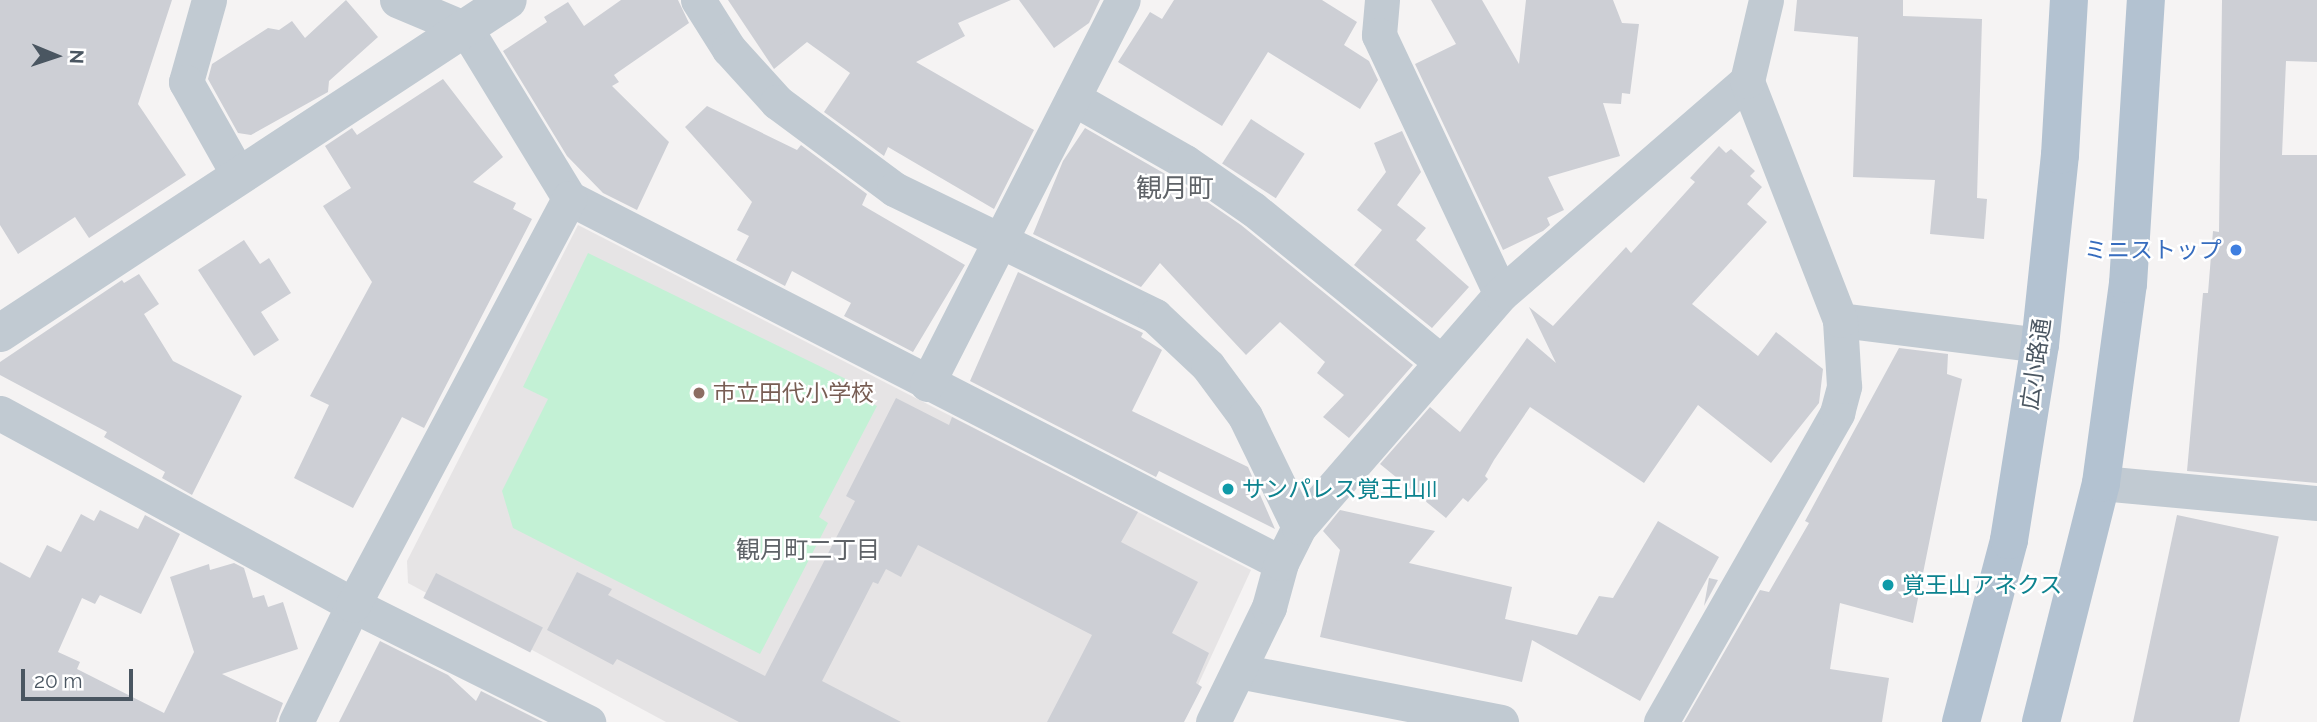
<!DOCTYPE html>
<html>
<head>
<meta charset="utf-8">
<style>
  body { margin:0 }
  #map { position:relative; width:2317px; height:722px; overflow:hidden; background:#f5f3f3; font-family:Raleway,"Noto Sans JP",sans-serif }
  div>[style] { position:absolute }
  .education>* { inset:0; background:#e6e4e5 }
  .green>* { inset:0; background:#c3f1d5 }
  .building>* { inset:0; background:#cdcfd5; transform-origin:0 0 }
  .minor>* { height:35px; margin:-17.5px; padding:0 17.5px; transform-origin:17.5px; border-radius:17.5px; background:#c1cad2 }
  .tertiary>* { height:38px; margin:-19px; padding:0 19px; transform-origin:19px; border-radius:19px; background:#c1cad2 }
  .primary>* { height:38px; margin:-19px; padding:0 19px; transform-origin:19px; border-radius:19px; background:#b3c2d1 }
  .dots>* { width:19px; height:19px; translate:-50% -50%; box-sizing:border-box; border:4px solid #fff; border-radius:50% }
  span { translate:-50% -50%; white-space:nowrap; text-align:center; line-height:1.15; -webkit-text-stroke:5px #fff; paint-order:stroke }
  .shop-label { font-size:23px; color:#366cbe }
  .right { translate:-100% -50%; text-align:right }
  .street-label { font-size:23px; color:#4a5661 }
  .education-label { font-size:23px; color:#785e54 }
  .left { translate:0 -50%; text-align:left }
  .culture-label { font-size:23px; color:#0d838f }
  .neighbourhood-label { font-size:24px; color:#5f6368 }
  .quarter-label { font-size:26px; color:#5f6368 }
  .north { position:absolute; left:21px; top:21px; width:70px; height:70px; -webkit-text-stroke:5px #fff; paint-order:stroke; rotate:92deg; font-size:19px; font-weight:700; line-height:28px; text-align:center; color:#4a5661 }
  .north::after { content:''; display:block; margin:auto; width:24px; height:32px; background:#4a5661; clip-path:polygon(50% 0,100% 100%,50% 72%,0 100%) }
  .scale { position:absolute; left:21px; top:669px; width:112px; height:32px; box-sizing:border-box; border:4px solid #4a5661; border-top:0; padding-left:9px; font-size:21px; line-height:24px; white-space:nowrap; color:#4a5661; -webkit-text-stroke:5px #fff; paint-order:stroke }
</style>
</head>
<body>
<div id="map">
  <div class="education">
    <div style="clip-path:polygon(578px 225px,1251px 570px,1181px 722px,666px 722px,408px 583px,407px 561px)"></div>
  </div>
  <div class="green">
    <div style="clip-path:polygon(588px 253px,848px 380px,843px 390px,877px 406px,819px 517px,828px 523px,760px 654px,513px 528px,502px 491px,548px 399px,523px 387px)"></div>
  </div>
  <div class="building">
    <div style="clip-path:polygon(0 0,172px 0,138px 104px,186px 175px,89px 238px,75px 217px,18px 254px,0 225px)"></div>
    <div style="clip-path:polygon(346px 0,378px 37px,329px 81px,328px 92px,251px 135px,238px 133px,208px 79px,212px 64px,268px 28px,279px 30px,292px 21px,305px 38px)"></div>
    <div style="clip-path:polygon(621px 0,678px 0,689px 23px,614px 75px,619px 82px,612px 86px,669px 142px,637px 210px,603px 193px,567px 156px,503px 51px,547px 22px,544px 17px,568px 2px,584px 26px)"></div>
    <div style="clip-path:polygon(728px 0,1011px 0,958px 23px,965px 36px,916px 62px,1034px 130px,994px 209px,888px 147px,884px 156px,824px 112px,850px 73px,807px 42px,774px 69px)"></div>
    <div style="clip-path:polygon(1019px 0,1100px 0,1089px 23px,1054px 48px)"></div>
    <div style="clip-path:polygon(1174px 0,1322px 0,1357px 22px,1344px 45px,1369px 61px,1378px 80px,1360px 109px,1268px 52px,1222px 126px,1118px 62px,1150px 12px,1162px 19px)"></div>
    <div style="clip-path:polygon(1431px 0,1482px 0,1519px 64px,1526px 0,1613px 0,1622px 23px,1639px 24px,1630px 94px,1622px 93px,1621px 104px,1603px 103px,1620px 156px,1548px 177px,1564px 210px,1547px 218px,1550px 225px,1543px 231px,1503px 250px,1415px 64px,1456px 44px)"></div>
    <div style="clip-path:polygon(1797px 0,1903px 0,1903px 16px,1982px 19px,1977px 198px,1987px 199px,1984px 239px,1930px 234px,1935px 180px,1853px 177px,1858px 37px,1794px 31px)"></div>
    <div style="clip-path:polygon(2222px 0,2317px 0,2317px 62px,2286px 61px,2282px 155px,2317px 155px,2317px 483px,2187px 471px,2203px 293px,2208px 293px,2213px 231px,2219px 232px)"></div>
    <div style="clip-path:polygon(443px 79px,503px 157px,473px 182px,516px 203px,513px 209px,532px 219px,424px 428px,402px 417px,353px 508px,294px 478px,329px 405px,310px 396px,372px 282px,323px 206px,351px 188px,325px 146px,352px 128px,357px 135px)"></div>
    <div style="clip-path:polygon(707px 106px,797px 150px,801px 145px,867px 194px,862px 205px,965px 265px,913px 352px,844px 316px,851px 303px,792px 271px,785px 286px,736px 260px,749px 236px,737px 230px,752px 202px,685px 127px)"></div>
    <div style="left:1251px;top:119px;width:64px;height:53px;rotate:33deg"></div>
    <div style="clip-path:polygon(1085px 128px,1174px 179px,1241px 225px,1413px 365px,1349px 438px,1323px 417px,1344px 395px,1317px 373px,1325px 362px,1280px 322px,1246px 355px,1160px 263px,1141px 287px,1033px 234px,1063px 161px)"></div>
    <div style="clip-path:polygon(1402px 131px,1421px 172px,1397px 205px,1426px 228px,1416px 240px,1469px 287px,1432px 328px,1354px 265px,1382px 230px,1357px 210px,1386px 172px,1374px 143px)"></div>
    <div style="clip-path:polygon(1719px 146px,1726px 153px,1731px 149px,1755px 171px,1750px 176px,1762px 187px,1747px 204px,1767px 222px,1692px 304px,1758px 356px,1776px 332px,1823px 369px,1819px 403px,1771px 463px,1698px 405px,1644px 483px,1530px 407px,1494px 460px,1485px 476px,1488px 479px,1468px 502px,1463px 498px,1446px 518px,1380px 464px,1430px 407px,1460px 432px,1527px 338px,1556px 363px,1529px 307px,1553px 326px,1626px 247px,1631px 253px,1695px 182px,1690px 178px)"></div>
    <div style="clip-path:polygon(244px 240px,260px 264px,269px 258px,291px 293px,261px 312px,279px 340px,254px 356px,198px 270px)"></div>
    <div style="clip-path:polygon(1018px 272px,1143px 333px,1141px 337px,1162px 350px,1132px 411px,1248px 467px,1275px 529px,1159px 471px,1156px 477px,970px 381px)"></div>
    <div style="clip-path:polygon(139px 274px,159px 304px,144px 314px,173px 361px,242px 396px,192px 495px,162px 478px,165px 472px,104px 437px,107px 432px,0 375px,0 362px,122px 280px,124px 283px)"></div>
    <div style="clip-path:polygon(1899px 348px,1948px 354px,1947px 374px,1962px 379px,1913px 623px,1840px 603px,1830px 669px,1889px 678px,1882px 722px,1684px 722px,1760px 590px,1769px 592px,1809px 523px,1805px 521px)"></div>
    <div style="clip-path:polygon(896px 398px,949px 425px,952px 417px,1138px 512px,1121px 542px,1198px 582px,1172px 633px,1209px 653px,1196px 683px,1202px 687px,1184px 722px,1047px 722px,1092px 635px,918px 545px,901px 577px,886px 569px,878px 584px,873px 582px,822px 681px,901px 722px,739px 722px,617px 659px,613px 665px,547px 630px,577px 572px,612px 589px,608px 595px,765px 676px,855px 501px,846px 496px)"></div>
    <div style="clip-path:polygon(100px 510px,138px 529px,145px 515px,180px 534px,141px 614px,100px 595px,95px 604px,82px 598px,58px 652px,80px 662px,77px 669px,164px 713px,194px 652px,170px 577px,209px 564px,210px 570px,234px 563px,244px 568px,253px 598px,264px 595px,268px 607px,283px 602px,298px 649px,222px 674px,283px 703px,276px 722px,0 722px,0 562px,30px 578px,47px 545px,61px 552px,81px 514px,94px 521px)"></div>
    <div style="clip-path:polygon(1340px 510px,1435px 531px,1409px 563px,1512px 587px,1505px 619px,1577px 635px,1599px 596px,1613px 598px,1658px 521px,1719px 557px,1640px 701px,1532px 640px,1522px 682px,1320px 637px,1340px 550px,1323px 531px)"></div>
    <div style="left:2177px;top:515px;width:104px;height:212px;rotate:12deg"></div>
    <div style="left:436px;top:573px;width:120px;height:28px;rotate:27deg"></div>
    <div style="clip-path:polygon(1709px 578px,1718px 580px,1704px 606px)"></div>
    <div style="clip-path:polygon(380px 641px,448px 675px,476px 701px,481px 691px,543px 722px,339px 722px)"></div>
  </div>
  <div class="minor">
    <div style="left:209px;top:0;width:85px;rotate:105.7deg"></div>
    <div style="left:186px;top:82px;width:108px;rotate:60.6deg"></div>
    <div style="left:397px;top:0;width:75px;rotate:22.8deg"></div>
    <div style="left:466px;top:29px;width:198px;rotate:58.6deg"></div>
    <div style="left:569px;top:198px;width:800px;rotate:27.14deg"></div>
    <div style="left:698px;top:0;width:58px;rotate:57.7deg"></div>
    <div style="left:729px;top:49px;width:72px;rotate:47.8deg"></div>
    <div style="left:777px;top:102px;width:146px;rotate:36.6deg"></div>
    <div style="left:894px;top:189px;width:290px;rotate:25.9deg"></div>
    <div style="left:1155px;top:316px;width:73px;rotate:43.3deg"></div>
    <div style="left:1208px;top:366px;width:62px;rotate:53.5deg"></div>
    <div style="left:1245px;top:416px;width:123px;rotate:64.1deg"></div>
    <div style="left:1382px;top:0;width:35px;rotate:95deg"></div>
    <div style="left:1379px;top:35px;width:286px;rotate:64.8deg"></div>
    <div style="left:1073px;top:98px;width:129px;rotate:29.7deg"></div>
    <div style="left:1185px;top:162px;width:83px;rotate:34.7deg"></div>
    <div style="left:1253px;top:209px;width:242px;rotate:39.1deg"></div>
    <div style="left:1840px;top:320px;width:202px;rotate:7.1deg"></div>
    <div style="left:927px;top:384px;width:431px;rotate:-63deg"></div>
    <div style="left:0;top:413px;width:402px;rotate:28.5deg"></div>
    <div style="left:353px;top:605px;width:263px;rotate:26.5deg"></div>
    <div style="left:2101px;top:483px;width:217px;rotate:5.3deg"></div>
    <div style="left:1239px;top:671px;width:267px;rotate:11deg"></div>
    <div style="left:296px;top:722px;width:130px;rotate:-64deg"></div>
    <div style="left:353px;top:605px;width:461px;rotate:-62deg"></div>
    <div style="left:1213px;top:722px;width:128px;rotate:-64deg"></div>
    <div style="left:1269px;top:607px;width:46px;rotate:-74.7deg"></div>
    <div style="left:1281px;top:563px;width:40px;rotate:-63.4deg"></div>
    <div style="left:1299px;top:527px;width:308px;rotate:-49.1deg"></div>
    <div style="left:1501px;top:294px;width:325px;rotate:-40.9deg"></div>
    <div style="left:1661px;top:722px;width:356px;rotate:-60.3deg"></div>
    <div style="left:1837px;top:413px;width:28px;rotate:-75deg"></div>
    <div style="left:1844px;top:386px;width:66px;rotate:-93.5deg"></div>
    <div style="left:1840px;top:320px;width:256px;rotate:-111.3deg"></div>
    <div style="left:1747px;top:81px;width:83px;rotate:-76.8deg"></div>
  </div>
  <div class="tertiary">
    <div style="left:0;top:333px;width:607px;rotate:-33.25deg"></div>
  </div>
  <div class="primary">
    <div style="left:1961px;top:722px;width:188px;rotate:-75.2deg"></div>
    <div style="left:2009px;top:540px;width:197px;rotate:-81deg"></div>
    <div style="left:2040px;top:345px;width:191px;rotate:-84deg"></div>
    <div style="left:2060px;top:155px;width:155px;rotate:-86.7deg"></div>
    <div style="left:2041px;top:722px;width:246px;rotate:-75.9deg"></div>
    <div style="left:2101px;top:483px;width:201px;rotate:-82.3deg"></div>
    <div style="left:2128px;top:284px;width:285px;rotate:-86.4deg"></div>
  </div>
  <div class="dots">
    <div style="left:2236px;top:250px;background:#3f7fe0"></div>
    <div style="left:699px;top:393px;background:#8d6e63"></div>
    <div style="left:1228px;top:489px;background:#0f9aa8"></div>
    <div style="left:1888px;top:585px;background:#0f9aa8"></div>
  </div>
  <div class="shop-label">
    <span class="right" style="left:2222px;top:250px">ミニストップ</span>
  </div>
  <div class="street-label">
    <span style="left:2036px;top:364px;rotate:-82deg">広小路通</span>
  </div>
  <div class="education-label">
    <span class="left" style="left:713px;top:393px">市立田代小学校</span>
  </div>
  <div class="culture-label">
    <span class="left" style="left:1242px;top:489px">サンパレス覚王山II</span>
    <span class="left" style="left:1902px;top:585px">覚王山アネクス</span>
  </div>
  <div class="neighbourhood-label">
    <span style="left:808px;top:550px">観月町二丁目</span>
  </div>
  <div class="quarter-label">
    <span style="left:1175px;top:189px">観月町</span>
  </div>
  <div class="north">N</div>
  <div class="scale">20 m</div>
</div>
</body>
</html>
